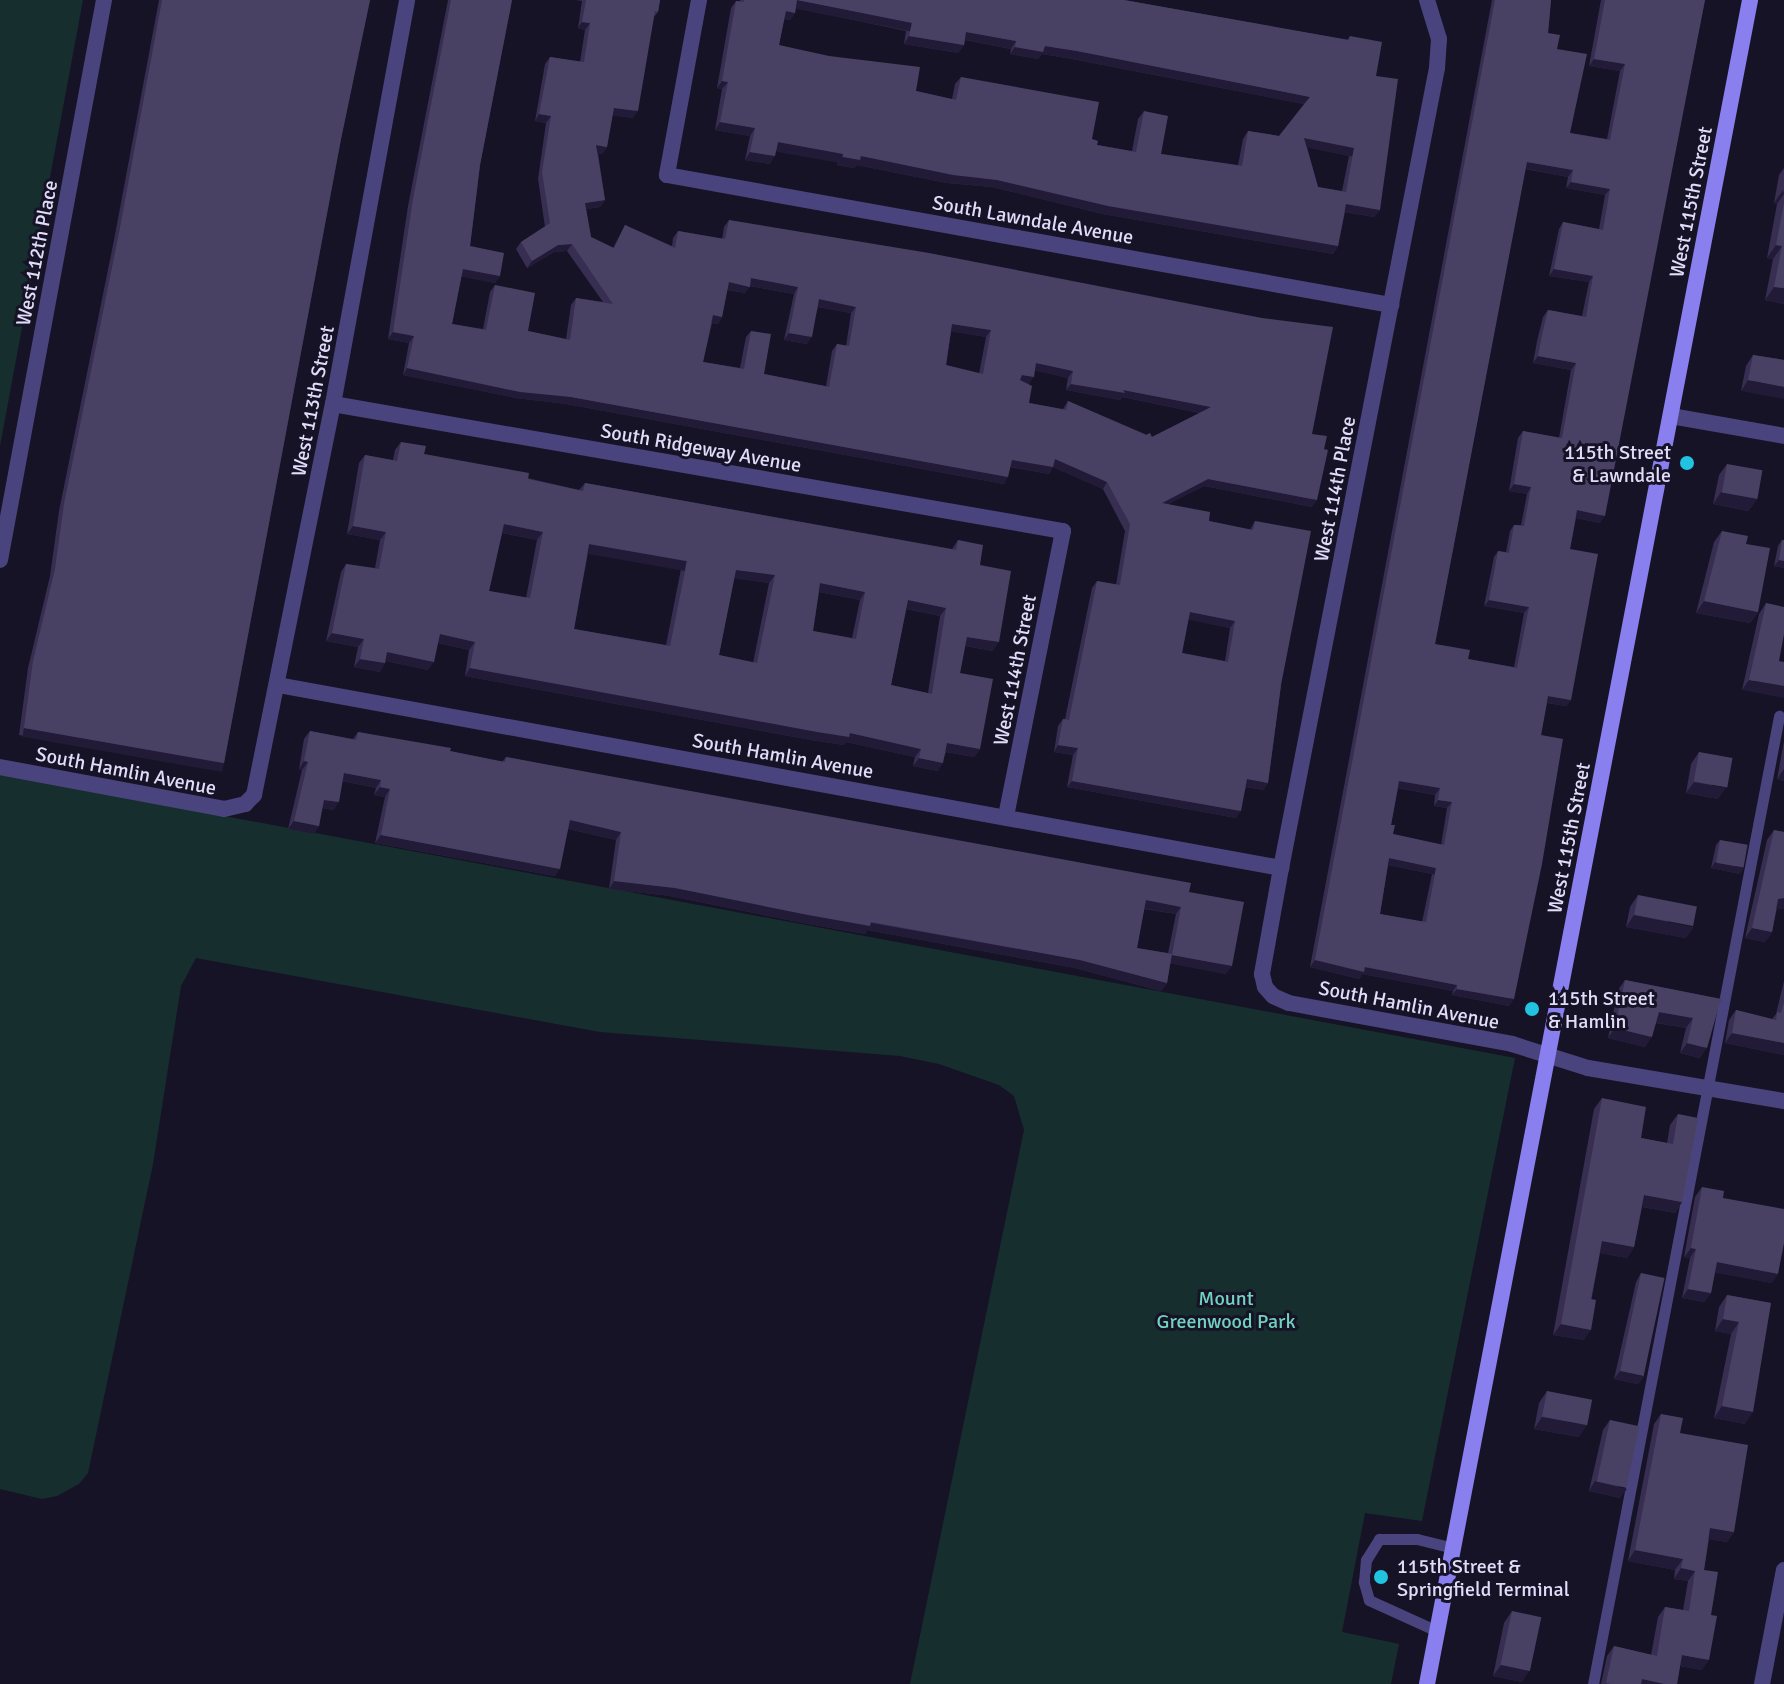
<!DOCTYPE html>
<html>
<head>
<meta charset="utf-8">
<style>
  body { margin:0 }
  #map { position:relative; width:1784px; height:1684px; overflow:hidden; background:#171326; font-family:Signika,sans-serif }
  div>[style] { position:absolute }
  .green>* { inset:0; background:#172e2f }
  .lane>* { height:11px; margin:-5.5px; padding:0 5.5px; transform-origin:5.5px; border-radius:5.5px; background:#4a447e }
  .street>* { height:16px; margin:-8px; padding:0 8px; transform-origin:8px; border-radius:8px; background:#4a447e }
  .secondary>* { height:16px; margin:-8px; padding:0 8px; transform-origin:8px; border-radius:8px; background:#897fee }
  .wall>* { inset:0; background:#372e51 }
  .shaded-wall>* { inset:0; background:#221b38; transform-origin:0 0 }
  .building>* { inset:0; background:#494163; transform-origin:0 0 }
  .dots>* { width:22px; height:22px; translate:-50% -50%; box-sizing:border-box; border:4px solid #171326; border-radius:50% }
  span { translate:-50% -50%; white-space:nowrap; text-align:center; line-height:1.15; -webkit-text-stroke:6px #171326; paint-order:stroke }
  .street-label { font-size:20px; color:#e1dcfa }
  .poi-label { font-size:20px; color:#e1dcfa }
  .right { translate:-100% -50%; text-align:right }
  .left { translate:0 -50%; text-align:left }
  .park-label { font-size:20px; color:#71d2bf }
</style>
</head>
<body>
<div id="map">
  <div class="green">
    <div style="clip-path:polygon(0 0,83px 0,0 446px)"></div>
    <div style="clip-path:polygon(0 774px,1515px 1058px,1422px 1521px,1365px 1513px,1342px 1632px,1399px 1644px,1391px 1684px,910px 1684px,1024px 1130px,1014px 1096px,999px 1085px,939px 1064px,900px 1056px,600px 1032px,196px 958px,181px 986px,153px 1164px,88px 1473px,79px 1484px,57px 1496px,42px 1499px,0 1489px)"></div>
  </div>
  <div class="lane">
    <div style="left:1437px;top:1631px;width:75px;rotate:-155.5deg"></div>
    <div style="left:1369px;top:1600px;width:19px;rotate:-106deg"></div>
    <div style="left:1364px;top:1582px;width:22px;rotate:-85deg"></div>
    <div style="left:1366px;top:1560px;width:25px;rotate:-58deg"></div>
    <div style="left:1379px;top:1539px;width:38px"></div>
    <div style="left:1417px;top:1539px;width:38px;rotate:14deg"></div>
    <div style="left:1593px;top:1684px;width:986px;rotate:-79.12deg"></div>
  </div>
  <div class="street">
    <div style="left:699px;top:0;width:178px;rotate:100.4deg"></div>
    <div style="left:667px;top:175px;width:736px;rotate:10.18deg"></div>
    <div style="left:1427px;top:0;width:41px;rotate:72.9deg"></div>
    <div style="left:1439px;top:39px;width:29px;rotate:94deg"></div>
    <div style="left:1437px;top:68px;width:815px;rotate:101.03deg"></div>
    <div style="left:1281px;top:868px;width:108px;rotate:100.2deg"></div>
    <div style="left:1262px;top:974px;width:13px;rotate:77deg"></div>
    <div style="left:1265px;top:987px;width:12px;rotate:48deg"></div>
    <div style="left:1273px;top:996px;width:17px;rotate:24deg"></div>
    <div style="left:1289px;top:1003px;width:227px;rotate:10.4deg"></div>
    <div style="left:1512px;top:1044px;width:80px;rotate:17.5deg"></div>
    <div style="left:1588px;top:1068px;width:199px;rotate:9.6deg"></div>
    <div style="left:333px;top:404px;width:741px;rotate:9.87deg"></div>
    <div style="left:1063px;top:531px;width:292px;rotate:101.3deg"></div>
    <div style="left:1671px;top:416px;width:115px;rotate:10deg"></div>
    <div style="left:0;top:560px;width:570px;rotate:-79.48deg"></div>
    <div style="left:278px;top:685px;width:1020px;rotate:10.34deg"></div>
    <div style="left:0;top:767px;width:228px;rotate:10.6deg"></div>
    <div style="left:224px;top:809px;width:22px;rotate:-13deg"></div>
    <div style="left:245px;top:804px;width:13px;rotate:-45deg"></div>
    <div style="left:254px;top:795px;width:399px;rotate:-78.6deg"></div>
    <div style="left:333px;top:404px;width:411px;rotate:-79.6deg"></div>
    <div style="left:1762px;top:1684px;width:116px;rotate:-79.1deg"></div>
  </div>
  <div class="secondary">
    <div style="left:1427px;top:1684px;width:1715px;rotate:-79.14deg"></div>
  </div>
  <div class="wall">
    <div style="clip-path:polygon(159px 0,370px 0,341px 139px,224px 763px,219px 770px,19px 735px,28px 668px,50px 576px,59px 511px,114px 240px)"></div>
    <div style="clip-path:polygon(evenodd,448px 0,512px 0,480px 165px,470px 246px,500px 276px,495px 283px,461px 276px,452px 324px,483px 329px,490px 292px,495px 285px,528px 331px,566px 339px,571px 305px,576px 298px,603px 302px,567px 251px,554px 252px,527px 268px,516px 249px,521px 242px,545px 227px,538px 179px,546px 123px,535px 121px,545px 64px,550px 57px,580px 62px,585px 30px,578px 28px,582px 1px,576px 0,660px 0,658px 12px,654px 17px,633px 118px,612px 115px,607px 147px,602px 154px,598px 153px,605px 200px,600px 207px,586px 209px,591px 237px,613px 248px,625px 225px,672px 246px,673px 238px,678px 231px,722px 239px,724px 227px,729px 220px,1312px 434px,1312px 507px,1204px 486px,1168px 504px,1209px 521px,1250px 530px,1255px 521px,1281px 685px,1268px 783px,1263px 790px,1246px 787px,1236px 818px,1067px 787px,1073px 755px,1054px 752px,1058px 726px,1063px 719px,1065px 719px,1092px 588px,1097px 581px,1116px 585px,1125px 531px,1103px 489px,1053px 467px,1049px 474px,1010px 467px,1004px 484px,566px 404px,516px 398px,403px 375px,409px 343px,388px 339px,408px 206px,448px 0,750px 286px,794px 294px,784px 340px,807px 344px,818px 307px,851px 313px,846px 346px,837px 344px,832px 351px,826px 386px,764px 374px,751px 331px,746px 337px,740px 368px,703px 362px,712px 323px,718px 324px,722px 317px,727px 290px,745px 293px,750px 286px,448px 0,951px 331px,986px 337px,979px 374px,946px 365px,951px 331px,448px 0,1035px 370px,1068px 378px,1066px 390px,1120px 400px,1122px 397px,1200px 413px,1152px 437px,1068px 401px,1063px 409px,1029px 403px,1029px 384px,1035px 370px,448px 0,1188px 619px,1230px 628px,1225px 661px,1182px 653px,1188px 619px)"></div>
    <div style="clip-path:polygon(evenodd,740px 0,1124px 0,1347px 40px,1350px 36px,1376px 76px,1380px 210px,1374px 217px,1345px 212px,1338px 246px,1333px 254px,1103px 214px,992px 187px,947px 183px,857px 165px,854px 168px,837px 165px,838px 162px,776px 150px,770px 164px,745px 160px,750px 136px,715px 130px,722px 89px,717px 88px,731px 8px,736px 1px,740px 1px,740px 0,796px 8px,906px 31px,904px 44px,958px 53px,964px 45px,965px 40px,1011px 49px,1010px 54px,1038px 59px,1042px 54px,1072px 59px,1304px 104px,1279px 136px,1248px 131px,1243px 139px,1238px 165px,1161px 154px,1144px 111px,1138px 119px,1132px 151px,1097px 145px,1092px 139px,961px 77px,955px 84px,952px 99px,916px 91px,779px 45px,784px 19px,790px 20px,795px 13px,796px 8px,740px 0,1307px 147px,1349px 156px,1342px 191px,1318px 187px,1307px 147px)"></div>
    <div style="clip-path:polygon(evenodd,1492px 0,1551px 0,1548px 33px,1557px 49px,1570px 133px,1607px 139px,1620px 71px,1589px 66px,1601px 0,1705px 0,1600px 523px,1576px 518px,1570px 549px,1571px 700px,1566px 706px,1547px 703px,1541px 735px,1509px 1006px,1452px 995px,1453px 991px,1362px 974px,1359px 979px,1310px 967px,1492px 0,1525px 169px,1568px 177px,1566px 188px,1605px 195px,1599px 229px,1563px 222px,1559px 229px,1549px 276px,1589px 282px,1582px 316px,1548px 310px,1543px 317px,1537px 341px,1533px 363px,1571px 370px,1559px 438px,1523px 431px,1518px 438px,1509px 491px,1527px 494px,1521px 525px,1514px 525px,1510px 531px,1506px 552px,1498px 551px,1494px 557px,1484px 606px,1524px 613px,1514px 667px,1468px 659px,1435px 644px,1525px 169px,1492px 0,1398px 788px,1435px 795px,1434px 806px,1447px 808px,1441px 845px,1393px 834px,1391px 825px,1398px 788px,1492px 0,1388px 865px,1432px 874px,1422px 922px,1380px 914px,1388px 865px)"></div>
    <div style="clip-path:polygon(1784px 168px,1784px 304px,1765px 300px,1773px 259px,1767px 258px,1777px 204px,1774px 203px,1779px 175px)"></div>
    <div style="clip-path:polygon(1753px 355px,1784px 360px,1741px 391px,1746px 366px)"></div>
    <div style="clip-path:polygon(evenodd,401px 442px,424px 454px,579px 490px,585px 483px,952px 549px,958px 540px,980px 565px,993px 651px,965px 646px,960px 673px,980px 749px,974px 757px,946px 752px,938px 771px,913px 766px,915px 757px,846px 742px,844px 745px,811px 740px,465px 676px,469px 650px,438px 643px,428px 670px,386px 661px,380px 672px,354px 667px,358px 647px,326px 641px,341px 572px,346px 564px,375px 568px,380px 540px,347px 534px,359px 463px,365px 455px,393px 460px,395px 450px,401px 442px,502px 533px,537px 540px,526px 598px,489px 591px,502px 533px,401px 442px,588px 553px,681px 569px,666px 645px,574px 629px,588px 553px,401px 442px,734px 578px,769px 583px,753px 663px,719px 655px,734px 578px,401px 442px,819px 592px,860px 600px,852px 638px,813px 631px,819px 592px,401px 442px,906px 609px,940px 616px,928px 693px,891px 685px,906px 609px)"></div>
    <div style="clip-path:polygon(1727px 464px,1757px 499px,1748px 511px,1713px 504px,1719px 475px)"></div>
    <div style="clip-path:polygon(1722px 531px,1746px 544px,1758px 612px,1750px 623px,1696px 613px,1714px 542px)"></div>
    <div style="clip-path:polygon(1782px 540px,1784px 568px,1774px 566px,1778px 546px)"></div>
    <div style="clip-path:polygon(1766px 603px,1779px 661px,1742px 690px,1759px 614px)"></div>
    <div style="clip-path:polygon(evenodd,310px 731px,353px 739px,358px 732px,502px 762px,506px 757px,1189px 892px,1226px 974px,1170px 963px,1167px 983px,1161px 991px,1075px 968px,867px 930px,865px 934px,803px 923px,670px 896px,609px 889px,616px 840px,568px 829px,555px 876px,375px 843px,385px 797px,374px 795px,376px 788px,342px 781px,334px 810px,322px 808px,319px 826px,313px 834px,288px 829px,302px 770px,299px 769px,304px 739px,310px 731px,1144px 909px,1176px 914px,1168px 953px,1137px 948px,1144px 909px)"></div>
    <div style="clip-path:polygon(1784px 741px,1784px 781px,1777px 779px)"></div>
    <div style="clip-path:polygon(1699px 752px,1718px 799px,1686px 793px,1691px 764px)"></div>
    <div style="clip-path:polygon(1774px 830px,1784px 832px,1784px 909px,1777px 908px,1772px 932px,1765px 942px,1745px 938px,1767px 840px)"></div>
    <div style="clip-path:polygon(1720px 840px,1740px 874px,1711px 868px,1716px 845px)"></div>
    <div style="clip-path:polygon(1638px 895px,1686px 938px,1626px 927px,1630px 907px)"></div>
    <div style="clip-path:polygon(1625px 980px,1721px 999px,1700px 1058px,1680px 1053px,1686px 1028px,1656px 1023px,1645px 1047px,1608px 1038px,1618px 990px)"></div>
    <div style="clip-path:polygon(1784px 981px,1784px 1055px,1725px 1043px,1729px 1020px,1736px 1010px,1772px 1019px,1776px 1014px)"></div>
    <div style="clip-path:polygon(1602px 1098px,1641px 1138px,1667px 1143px,1670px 1125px,1678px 1114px,1682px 1202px,1675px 1213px,1642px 1207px,1634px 1247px,1627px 1258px,1600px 1253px,1584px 1340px,1553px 1335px,1594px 1109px)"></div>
    <div style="clip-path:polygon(1702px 1187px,1723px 1198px,1772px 1283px,1715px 1272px,1711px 1293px,1704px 1302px,1682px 1298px,1690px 1258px,1684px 1257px,1695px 1197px)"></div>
    <div style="clip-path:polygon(1641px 1273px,1644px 1376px,1638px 1384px,1614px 1379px,1636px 1282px)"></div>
    <div style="clip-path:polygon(1727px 1295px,1771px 1303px,1745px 1424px,1714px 1418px,1731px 1334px,1715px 1331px,1719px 1307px)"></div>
    <div style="clip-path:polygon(1547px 1391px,1579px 1437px,1534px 1429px,1539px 1403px)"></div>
    <div style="clip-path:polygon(1661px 1414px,1680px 1433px,1734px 1532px,1727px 1542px,1709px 1539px,1704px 1570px,1702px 1670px,1680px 1666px,1677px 1684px,1601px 1684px,1607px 1656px,1614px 1646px,1651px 1655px,1658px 1617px,1665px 1607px,1683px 1610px,1688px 1581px,1674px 1579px,1675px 1570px,1628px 1561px,1654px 1424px)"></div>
    <div style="clip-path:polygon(1610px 1420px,1620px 1498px,1589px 1491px,1603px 1430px)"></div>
    <div style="clip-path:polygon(1512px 1611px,1522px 1682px,1493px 1676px,1504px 1623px)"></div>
  </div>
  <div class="shaded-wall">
    <div style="left:797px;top:0;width:117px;height:9px;rotate:11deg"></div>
    <div style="clip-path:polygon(786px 11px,795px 13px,790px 20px,781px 18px)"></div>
    <div style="clip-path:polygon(582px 22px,590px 23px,585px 30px,578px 28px)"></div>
    <div style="clip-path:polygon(966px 32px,1016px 41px,1011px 49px,961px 39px)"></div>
    <div style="clip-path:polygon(909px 36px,964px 45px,958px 53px,904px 44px)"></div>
    <div style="clip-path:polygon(1045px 46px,1077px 51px,1310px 97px,1304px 104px,1072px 59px,1042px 54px,1038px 59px,1010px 54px,1015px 47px)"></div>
    <div style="clip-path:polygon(1594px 59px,1625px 64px,1620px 71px,1589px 66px)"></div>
    <div style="clip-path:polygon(722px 81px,728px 82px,722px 89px,717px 88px)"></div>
    <div style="clip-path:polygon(614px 108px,638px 111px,633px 118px,609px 115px)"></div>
    <div style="clip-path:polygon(539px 114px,551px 116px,546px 123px,535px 121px)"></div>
    <div style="clip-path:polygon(720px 122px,755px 128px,750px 136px,715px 130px)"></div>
    <div style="left:1304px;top:138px;width:51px;height:9px;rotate:11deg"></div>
    <div style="left:778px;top:142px;width:66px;height:10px;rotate:10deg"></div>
    <div style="clip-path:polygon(596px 145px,607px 147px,602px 154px,592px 152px)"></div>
    <div style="clip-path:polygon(750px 152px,775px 156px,770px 164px,745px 160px)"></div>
    <div style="clip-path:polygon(861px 156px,997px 180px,1338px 246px,1333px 254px,1103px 214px,992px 187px,947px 183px,857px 165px,854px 168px,837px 165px,843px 157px)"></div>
    <div style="clip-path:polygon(1527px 162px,1573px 170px,1568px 177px,1522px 168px)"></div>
    <div style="clip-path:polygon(1571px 182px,1610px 189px,1605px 195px,1566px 188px)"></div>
    <div style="clip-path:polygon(1783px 190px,1784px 194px,1777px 204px,1774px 203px)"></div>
    <div style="clip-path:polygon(605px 200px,600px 207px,580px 210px,585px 203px)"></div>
    <div style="clip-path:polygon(1346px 204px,1380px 210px,1374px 217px,1341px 211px)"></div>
    <div style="clip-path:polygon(572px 244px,567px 251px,554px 252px,527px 268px,532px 261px,558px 245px)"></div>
    <div style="clip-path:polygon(1776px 245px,1782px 246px,1773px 259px,1767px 258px)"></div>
    <div style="clip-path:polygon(463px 269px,500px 276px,495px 283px,458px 276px)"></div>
    <div style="clip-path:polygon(1554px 269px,1593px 276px,1589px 282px,1549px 276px)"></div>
    <div style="clip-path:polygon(751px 278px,798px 287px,794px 294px,746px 285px)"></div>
    <div style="clip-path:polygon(729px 282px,750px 287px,745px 293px,724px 289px)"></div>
    <div style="clip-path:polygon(1774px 287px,1784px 288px,1784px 304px,1765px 300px)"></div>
    <div style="clip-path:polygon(819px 299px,856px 307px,851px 313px,814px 306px)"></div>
    <div style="clip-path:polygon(713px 315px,722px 317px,718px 324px,709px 322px)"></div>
    <div style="clip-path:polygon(952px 324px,991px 330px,986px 337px,947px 331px)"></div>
    <div style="clip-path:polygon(393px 332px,414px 336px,409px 343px,388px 339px)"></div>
    <div style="clip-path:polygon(789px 333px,812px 337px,807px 344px,784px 340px)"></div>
    <div style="clip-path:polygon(1538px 356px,1576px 363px,1571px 370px,1533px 363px)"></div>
    <div style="clip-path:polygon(1036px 363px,1073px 371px,1068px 378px,1031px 370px)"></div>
    <div style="clip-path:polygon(407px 368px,571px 397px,1008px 477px,1004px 484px,566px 404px,516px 398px,403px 375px)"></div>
    <div style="clip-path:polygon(1022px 375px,1034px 377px,1029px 384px,1017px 382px)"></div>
    <div style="clip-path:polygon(1748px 380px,1784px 387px,1784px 399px,1741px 391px)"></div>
    <div style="clip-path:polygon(1071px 384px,1123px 390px,1211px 407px,1206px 414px,1122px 397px,1120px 400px,1066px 390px)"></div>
    <div style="clip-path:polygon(1055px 459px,1107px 482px,1103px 489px,1053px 467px,1049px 474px,1007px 466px,1012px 460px)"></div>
    <div style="clip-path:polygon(1208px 479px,1317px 500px,1312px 507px,1204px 486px,1157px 510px,1162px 503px)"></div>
    <div style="clip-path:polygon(1514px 484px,1531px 487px,1527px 494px,1509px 491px)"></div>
    <div style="clip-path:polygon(1721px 492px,1757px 499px,1748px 511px,1713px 504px)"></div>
    <div style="clip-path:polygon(1577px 510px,1605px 516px,1600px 523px,1572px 517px)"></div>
    <div style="clip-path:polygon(504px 524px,543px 532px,537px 540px,498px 532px)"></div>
    <div style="clip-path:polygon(353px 526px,386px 532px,380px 540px,347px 534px)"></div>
    <div style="left:589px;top:544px;width:99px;height:10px;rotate:10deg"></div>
    <div style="clip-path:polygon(1779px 560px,1784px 561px,1784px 568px,1774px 566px)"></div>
    <div style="clip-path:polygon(736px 570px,775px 575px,769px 583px,730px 578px)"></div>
    <div style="clip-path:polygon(820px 583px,865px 592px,860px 600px,814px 591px)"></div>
    <div style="clip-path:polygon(908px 600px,946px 608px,940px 616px,902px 608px)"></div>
    <div style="clip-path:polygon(1489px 600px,1529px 607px,1524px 613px,1484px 606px)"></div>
    <div style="clip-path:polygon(1704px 601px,1758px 612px,1750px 623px,1696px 613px)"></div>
    <div style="clip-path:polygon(1190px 612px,1235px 621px,1230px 628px,1185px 619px)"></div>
    <div style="clip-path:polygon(332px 633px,364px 639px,358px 647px,326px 641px)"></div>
    <div style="clip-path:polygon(440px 634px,475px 642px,469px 650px,434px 642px)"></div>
    <div style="clip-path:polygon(967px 637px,999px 642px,993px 651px,961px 645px)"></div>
    <div style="clip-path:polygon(387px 652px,434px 662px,428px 670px,382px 660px)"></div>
    <div style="clip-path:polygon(360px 659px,385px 663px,380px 672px,354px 667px)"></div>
    <div style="clip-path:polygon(470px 668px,850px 733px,921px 749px,915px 757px,846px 742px,844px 745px,811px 740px,465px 676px)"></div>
    <div style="clip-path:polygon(1749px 680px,1784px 686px,1784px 698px,1742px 690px)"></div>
    <div style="clip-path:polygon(1548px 696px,1571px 700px,1566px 706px,1543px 702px)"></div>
    <div style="left:24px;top:728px;width:203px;height:9px;rotate:10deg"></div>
    <div style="clip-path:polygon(947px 743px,980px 749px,974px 757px,942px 751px)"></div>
    <div style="clip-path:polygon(1058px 745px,1078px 748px,1073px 755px,1054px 752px)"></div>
    <div style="clip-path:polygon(919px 758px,943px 763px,938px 771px,913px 766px)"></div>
    <div style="clip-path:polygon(304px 761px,308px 762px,302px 770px,299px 769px)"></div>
    <div style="clip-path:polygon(1784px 769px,1784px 781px,1777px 779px)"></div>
    <div style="clip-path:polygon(344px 773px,381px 780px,376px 788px,338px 780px)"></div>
    <div style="clip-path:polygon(1247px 779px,1268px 783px,1263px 790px,1242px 786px)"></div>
    <div style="clip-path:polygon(1072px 781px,1241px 811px,1236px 818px,1067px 787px)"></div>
    <div style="clip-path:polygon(1399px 781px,1440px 788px,1435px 795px,1395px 787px)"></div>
    <div style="clip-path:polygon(1694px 782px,1726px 788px,1718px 799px,1686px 793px)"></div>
    <div style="clip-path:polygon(380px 787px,390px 789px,385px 797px,374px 795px)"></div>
    <div style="clip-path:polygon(324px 800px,339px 802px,334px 810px,318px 808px)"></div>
    <div style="clip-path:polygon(1438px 800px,1452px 802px,1447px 808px,1434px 806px)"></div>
    <div style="clip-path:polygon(570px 820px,621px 832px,616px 840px,564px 828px)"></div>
    <div style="clip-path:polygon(294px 821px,319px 826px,313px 834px,288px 829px)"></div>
    <div style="clip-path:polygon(381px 835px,560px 869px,555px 876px,375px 843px)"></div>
    <div style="left:1389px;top:858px;width:48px;height:7px;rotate:12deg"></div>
    <div style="clip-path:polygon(1715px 862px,1744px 868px,1740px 874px,1711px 868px)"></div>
    <div style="clip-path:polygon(614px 881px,675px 888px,1080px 960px,1167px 983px,1161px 991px,1075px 968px,867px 930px,865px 934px,803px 923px,670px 896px,609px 889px)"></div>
    <div style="clip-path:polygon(1783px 897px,1784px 898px,1784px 909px,1775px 908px,1778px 899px)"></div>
    <div style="clip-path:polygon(1146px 900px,1181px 907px,1176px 914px,1141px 908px)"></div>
    <div style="clip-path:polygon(1634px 915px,1694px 927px,1686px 938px,1626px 927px)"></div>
    <div style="clip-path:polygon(1752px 928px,1772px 932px,1765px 942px,1745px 938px)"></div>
    <div style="clip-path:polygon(1172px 955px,1232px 966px,1226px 974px,1167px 963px)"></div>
    <div style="clip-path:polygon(1315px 960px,1365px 967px,1457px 985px,1453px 991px,1362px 974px,1359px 979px,1310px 967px)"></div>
    <div style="clip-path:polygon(1457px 989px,1514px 999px,1509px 1006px,1452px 995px)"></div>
    <div style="clip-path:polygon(1659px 1012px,1693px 1018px,1686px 1028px,1652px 1022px)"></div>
    <div style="clip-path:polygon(1615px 1028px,1652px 1037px,1645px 1047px,1608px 1038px)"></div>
    <div style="clip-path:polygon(1732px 1033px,1784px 1043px,1784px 1055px,1725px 1043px)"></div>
    <div style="clip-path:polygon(1687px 1043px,1707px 1048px,1700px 1058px,1680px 1053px)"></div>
    <div style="clip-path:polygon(1644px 1195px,1682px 1202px,1675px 1213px,1637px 1206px)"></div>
    <div style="clip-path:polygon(1602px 1241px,1634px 1247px,1627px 1258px,1594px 1252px)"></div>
    <div style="clip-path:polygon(1691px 1248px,1696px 1249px,1690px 1258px,1684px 1257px)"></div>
    <div style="clip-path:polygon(1717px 1262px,1778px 1274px,1772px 1283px,1710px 1272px)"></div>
    <div style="clip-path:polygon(1688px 1289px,1711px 1293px,1704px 1302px,1682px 1298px)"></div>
    <div style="clip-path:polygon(1723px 1319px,1739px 1322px,1731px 1334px,1715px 1331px)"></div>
    <div style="clip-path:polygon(1561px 1324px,1591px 1330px,1584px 1340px,1553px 1335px)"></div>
    <div style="clip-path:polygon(1620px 1371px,1644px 1376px,1638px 1384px,1614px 1379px)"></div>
    <div style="clip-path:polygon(1722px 1406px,1753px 1412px,1745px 1424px,1714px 1418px)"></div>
    <div style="clip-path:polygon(1542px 1417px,1587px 1425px,1579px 1437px,1534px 1429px)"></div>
    <div style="clip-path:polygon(1595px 1481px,1627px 1489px,1620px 1498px,1589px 1491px)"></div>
    <div style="clip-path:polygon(1710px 1528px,1734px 1532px,1727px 1542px,1703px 1538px)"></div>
    <div style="clip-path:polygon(1635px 1550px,1683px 1559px,1675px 1570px,1628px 1561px)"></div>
    <div style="clip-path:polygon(1681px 1568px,1695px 1571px,1688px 1581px,1674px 1579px)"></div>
    <div style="clip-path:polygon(1682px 1655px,1709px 1660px,1702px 1670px,1675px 1665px)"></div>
    <div style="clip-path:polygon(1501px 1665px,1530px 1670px,1522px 1682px,1493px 1676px)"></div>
    <div style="clip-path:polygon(1642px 1679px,1665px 1684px,1639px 1684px)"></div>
  </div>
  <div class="building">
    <div style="clip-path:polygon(162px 0,370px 0,341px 139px,224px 763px,24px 728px,33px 661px,55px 569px,64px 504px,119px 233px)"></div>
    <div style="clip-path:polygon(evenodd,451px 0,512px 0,480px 165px,470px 246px,504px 253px,500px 276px,463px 269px,452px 324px,486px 330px,495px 285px,535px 293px,528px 331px,570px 340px,576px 298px,613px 304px,572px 244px,558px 245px,532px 261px,521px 242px,550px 223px,542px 172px,551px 116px,539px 114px,550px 57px,584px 62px,590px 23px,582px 22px,586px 0,660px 0,658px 12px,655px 11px,638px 111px,614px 108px,607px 147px,596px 145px,605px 200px,585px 203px,591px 237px,614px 248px,625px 225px,675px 248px,678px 231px,725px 239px,729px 220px,929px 253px,1262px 318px,1333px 327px,1312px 434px,1327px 436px,1324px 449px,1328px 450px,1317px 500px,1208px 479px,1162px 503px,1210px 512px,1209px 521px,1253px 530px,1255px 521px,1311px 531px,1281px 685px,1268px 783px,1247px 779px,1241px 811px,1072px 781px,1078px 748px,1058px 745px,1063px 719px,1069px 720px,1097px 581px,1120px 585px,1130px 524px,1107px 482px,1055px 459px,1053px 467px,1012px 460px,1008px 477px,571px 397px,520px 392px,407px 368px,414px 336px,393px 332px,413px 199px,451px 0,751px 278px,798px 287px,789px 333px,812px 337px,819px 299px,856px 307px,849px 346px,837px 344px,829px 387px,764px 374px,771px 334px,751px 331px,744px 369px,703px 362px,713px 315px,722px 317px,729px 282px,750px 287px,751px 278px,451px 0,952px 324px,991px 330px,983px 374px,946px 365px,952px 324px,451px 0,1036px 363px,1073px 371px,1071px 384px,1125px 393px,1123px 390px,1211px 407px,1152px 437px,1150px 433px,1146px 435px,1068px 401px,1066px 410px,1029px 403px,1032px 386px,1020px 380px,1022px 375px,1034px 377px,1036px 363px,451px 0,1190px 612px,1235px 621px,1228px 662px,1182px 653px,1190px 612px)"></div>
    <div style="clip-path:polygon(evenodd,744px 0,797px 0,795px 13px,786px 11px,779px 45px,829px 56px,920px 67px,916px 91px,956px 100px,961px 77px,1099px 102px,1092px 139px,1098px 141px,1097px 145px,1136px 152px,1144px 111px,1168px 116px,1161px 154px,1242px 166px,1248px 131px,1279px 136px,1310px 97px,1077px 51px,1045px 46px,1043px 52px,1015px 47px,1016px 41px,966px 32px,964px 45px,909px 36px,912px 23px,797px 0,1124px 0,1349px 40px,1350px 36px,1382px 42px,1376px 76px,1398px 79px,1380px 210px,1346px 204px,1338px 246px,1108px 206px,997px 180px,953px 175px,861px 156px,860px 160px,843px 157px,843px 154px,778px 142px,775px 156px,750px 152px,755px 128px,720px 122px,728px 82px,722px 81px,736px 1px,743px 2px,744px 0,1304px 138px,1354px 148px,1346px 192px,1318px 187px,1304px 138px)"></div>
    <div style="clip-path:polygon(evenodd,1495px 0,1551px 0,1548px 33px,1560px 35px,1557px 49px,1587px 54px,1570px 133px,1610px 140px,1625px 64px,1594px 59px,1605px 0,1705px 0,1605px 516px,1577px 510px,1570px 549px,1598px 554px,1571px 700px,1548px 696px,1541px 735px,1563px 739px,1542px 864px,1514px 999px,1457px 989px,1457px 985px,1365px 967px,1364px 972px,1315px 960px,1495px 0,1527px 162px,1573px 170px,1571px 182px,1610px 189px,1603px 230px,1563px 222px,1554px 269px,1593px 276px,1586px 317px,1548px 310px,1542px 335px,1538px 356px,1576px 363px,1562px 438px,1523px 431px,1514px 484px,1531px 487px,1524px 526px,1514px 525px,1509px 553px,1498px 551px,1489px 600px,1529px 607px,1517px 668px,1468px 659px,1470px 650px,1435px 644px,1527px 162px,1495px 0,1399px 781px,1440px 788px,1438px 800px,1452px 802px,1444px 845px,1393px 834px,1395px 825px,1391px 825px,1399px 781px,1495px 0,1389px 858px,1436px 868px,1426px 922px,1380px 914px,1389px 858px)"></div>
    <div style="clip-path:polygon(1784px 203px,1784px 288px,1774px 287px,1782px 246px,1776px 245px)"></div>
    <div style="clip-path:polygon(1753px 355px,1784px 360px,1784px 387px,1748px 380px)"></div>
    <div style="clip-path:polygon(evenodd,401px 442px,426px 446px,424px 454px,529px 473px,528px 479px,583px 491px,585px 483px,956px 550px,958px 540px,983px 545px,980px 565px,1011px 571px,999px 642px,967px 637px,960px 673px,993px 679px,980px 749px,947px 743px,943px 763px,919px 758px,921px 749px,850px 733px,849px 737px,817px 732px,470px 668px,475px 642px,440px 634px,434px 662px,387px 652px,385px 663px,360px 659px,364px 639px,332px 633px,346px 564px,379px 569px,386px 532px,353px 526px,365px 455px,397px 461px,401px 442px,504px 524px,543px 532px,530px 598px,489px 591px,504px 524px,401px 442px,589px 544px,687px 561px,670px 646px,574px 629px,589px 544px,401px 442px,736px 570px,775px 575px,757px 663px,719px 655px,736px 570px,401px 442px,820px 583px,865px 592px,856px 639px,813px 631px,820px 583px,401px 442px,908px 600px,946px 608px,932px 694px,891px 685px,908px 600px)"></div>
    <div style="left:1727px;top:464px;width:36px;height:29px;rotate:10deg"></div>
    <div style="clip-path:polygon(1722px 531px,1748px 536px,1746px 544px,1770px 548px,1758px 612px,1704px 601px)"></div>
    <div style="clip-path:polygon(1782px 540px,1784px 540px,1784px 561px,1779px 560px)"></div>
    <div style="clip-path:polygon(1766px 603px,1784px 607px,1784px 634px,1779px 661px,1784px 662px,1784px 686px,1749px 680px)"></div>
    <div style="clip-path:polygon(310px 731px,356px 740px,358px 732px,451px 748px,450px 751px,505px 762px,506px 757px,1191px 883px,1189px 892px,1244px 902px,1232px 966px,1172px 955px,1181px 907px,1146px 900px,1137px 948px,1172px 954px,1167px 983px,1080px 960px,871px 922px,870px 926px,808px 915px,675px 888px,614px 881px,621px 832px,570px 820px,560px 869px,381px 835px,390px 789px,380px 787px,381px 780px,344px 773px,339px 802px,324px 800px,319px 826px,294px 821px,308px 762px,304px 761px)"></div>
    <div style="left:1699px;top:752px;width:34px;height:30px;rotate:10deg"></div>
    <div style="clip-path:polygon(1774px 830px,1784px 832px,1784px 898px,1778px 899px,1772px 932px,1752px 928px)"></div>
    <div style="left:1720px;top:840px;width:28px;height:23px;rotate:10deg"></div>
    <div style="left:1638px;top:895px;width:60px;height:20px;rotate:11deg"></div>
    <div style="clip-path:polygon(1625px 980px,1721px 999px,1707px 1048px,1687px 1043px,1693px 1018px,1659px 1012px,1652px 1037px,1615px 1028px)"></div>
    <div style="clip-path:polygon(1784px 1002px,1784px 1043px,1732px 1033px,1736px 1010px,1776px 1020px,1777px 1012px,1781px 1013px)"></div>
    <div style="clip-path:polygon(1602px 1098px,1646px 1107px,1641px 1138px,1673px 1144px,1678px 1114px,1698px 1118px,1682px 1202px,1644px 1195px,1634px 1247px,1602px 1241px,1591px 1299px,1596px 1300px,1591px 1330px,1561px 1324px)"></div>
    <div style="clip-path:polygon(1702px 1187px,1724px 1191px,1723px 1198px,1784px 1209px,1784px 1243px,1778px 1274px,1717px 1262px,1711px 1293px,1688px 1289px,1696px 1249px,1691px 1248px)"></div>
    <div style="left:1641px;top:1273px;width:24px;height:100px;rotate:12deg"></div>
    <div style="clip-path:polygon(1727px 1295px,1771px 1303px,1753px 1412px,1722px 1406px,1739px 1322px,1723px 1319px)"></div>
    <div style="left:1547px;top:1391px;width:46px;height:26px;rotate:11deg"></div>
    <div style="clip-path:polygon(1661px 1414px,1683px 1418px,1680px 1433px,1748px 1445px,1734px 1532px,1710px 1528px,1704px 1570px,1718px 1572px,1711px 1615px,1717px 1616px,1709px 1660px,1682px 1655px,1677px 1684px,1665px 1684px,1642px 1679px,1641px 1684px,1611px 1684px,1606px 1683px,1614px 1646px,1657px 1656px,1665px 1607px,1689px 1611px,1695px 1571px,1681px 1568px,1683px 1559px,1635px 1550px)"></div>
    <div style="left:1610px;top:1420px;width:30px;height:63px;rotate:12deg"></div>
    <div style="left:1512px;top:1611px;width:30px;height:55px;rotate:12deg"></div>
  </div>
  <div class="dots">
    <div style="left:1687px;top:463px;background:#21c3e1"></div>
    <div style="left:1532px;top:1009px;background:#21c3e1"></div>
    <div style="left:1381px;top:1577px;background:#21c3e1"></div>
  </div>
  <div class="street-label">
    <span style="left:1691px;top:202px;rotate:-79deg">West 115th Street</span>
    <span style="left:1033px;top:220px;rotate:10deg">South Lawndale Avenue</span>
    <span style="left:37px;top:253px;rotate:-79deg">West 112th Place</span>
    <span style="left:313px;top:401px;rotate:-79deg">West 113th Street</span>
    <span style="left:701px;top:448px;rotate:10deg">South Ridgeway Avenue</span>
    <span style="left:1335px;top:489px;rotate:-79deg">West 114th Place</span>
    <span style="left:1015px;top:670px;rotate:-79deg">West 114th Street</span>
    <span style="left:783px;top:756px;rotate:10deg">South Hamlin Avenue</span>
    <span style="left:126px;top:771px;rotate:11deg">South Hamlin Avenue</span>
    <span style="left:1569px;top:838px;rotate:-79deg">West 115th Street</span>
    <span style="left:1409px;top:1005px;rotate:11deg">South Hamlin Avenue</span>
  </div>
  <div class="poi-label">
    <span class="right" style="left:1671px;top:464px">115th Street<br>&amp; Lawndale</span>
    <span class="left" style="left:1548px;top:1010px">115th Street<br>&amp; Hamlin</span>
    <span class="left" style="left:1397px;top:1578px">115th Street &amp;<br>Springfield Terminal</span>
  </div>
  <div class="park-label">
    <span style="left:1226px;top:1310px">Mount<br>Greenwood Park</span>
  </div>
</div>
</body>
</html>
